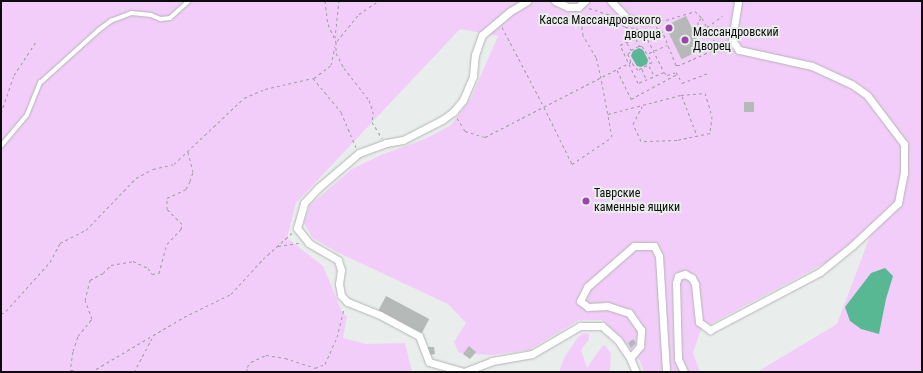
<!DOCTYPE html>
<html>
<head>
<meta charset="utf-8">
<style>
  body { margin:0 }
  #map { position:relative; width:923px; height:373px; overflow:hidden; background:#e9edeb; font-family:"Roboto Condensed",sans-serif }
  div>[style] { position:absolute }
  .green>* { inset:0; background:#f3cdf9 }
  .water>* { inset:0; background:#57b893 }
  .building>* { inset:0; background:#b5b9b7; transform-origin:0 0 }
  .path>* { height:1px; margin-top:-0.5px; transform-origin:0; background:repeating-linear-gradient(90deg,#9c9f9d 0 3px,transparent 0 6px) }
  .roads { filter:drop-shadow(0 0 1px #b2b5b4) drop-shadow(0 0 1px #b2b5b4) }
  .lane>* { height:3.5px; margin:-1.75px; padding:0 1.75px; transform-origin:1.75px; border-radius:1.75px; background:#fff }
  .street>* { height:7px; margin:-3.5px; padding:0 3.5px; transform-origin:3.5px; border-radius:3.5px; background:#fff }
  .dots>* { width:11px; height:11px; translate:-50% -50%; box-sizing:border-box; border:2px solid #e9edeb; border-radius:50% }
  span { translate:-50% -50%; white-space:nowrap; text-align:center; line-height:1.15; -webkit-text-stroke:4px #e9edeb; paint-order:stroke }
  .poi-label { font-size:12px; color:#0b0c0b }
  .right { translate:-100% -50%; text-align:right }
  .left { translate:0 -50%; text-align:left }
  .frame { position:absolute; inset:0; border:2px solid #0b0c0b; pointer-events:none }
</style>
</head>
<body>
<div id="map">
  <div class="green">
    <div style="clip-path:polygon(1px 1px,922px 1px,922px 372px,757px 372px,837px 324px,872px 231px,833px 259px,701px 329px,693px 353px,700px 372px,644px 372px,640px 361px,625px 343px,602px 320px,579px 320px,529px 350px,491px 355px,459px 353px,454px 342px,466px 323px,448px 304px,337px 252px,313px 238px,304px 223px,310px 205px,352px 169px,381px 155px,425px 139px,451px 125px,471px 98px,498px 36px,460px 29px,296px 203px,287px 238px,323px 266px,342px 312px,347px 317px,343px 338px,366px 344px,405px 343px,412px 372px,1px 372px)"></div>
    <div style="clip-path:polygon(584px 333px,589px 334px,589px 339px,581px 350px,587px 368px,603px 345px,606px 346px,611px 354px,610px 372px,559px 372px,564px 358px,578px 337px)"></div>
  </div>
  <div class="water">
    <div style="clip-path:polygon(639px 48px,643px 50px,648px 60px,647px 64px,641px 67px,637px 66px,631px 56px,633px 51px)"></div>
    <div style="clip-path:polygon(885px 268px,893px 276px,886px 299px,879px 334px,861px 329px,850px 321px,845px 307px,871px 273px)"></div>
  </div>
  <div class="building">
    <div style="left:686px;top:16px;width:37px;height:23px;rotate:64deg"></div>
    <div style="left:744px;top:102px;width:10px;height:10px"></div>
    <div style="left:386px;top:296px;width:49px;height:16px;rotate:28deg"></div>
    <div style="clip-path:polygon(633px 339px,636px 343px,631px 348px,628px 343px)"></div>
    <div style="clip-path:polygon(469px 346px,476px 352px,470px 359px,463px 354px)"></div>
    <div style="clip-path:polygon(428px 347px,434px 347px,435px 354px,428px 355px)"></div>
  </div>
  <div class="path">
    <div style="left:325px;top:1px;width:23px;rotate:83deg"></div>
    <div style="left:328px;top:24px;width:20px;rotate:66deg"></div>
    <div style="left:336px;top:42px;width:11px;rotate:90deg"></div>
    <div style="left:336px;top:53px;width:17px;rotate:62deg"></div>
    <div style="left:344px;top:68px;width:41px;rotate:52deg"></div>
    <div style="left:369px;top:100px;width:12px;rotate:70deg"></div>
    <div style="left:373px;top:111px;width:11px;rotate:95deg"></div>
    <div style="left:372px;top:122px;width:19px;rotate:58deg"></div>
    <div style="left:589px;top:8px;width:20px;rotate:18deg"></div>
    <div style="left:608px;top:14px;width:21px;rotate:37deg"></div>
    <div style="left:625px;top:27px;width:11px;rotate:5deg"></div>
    <div style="left:636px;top:28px;width:11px;rotate:34deg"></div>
    <div style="left:645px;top:34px;width:6px;rotate:-81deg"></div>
    <div style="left:695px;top:11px;width:10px;rotate:45deg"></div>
    <div style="left:702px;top:18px;width:34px;rotate:62deg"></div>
    <div style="left:718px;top:48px;width:43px;rotate:156.4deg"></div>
    <div style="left:679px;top:65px;width:3px;rotate:180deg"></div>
    <div style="left:676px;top:65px;width:35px;rotate:-112deg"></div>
    <div style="left:663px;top:32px;width:19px;rotate:-144deg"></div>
    <div style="left:648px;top:21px;width:18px;rotate:-3deg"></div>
    <div style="left:666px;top:20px;width:30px;rotate:-17deg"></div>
    <div style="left:701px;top:18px;width:5px;rotate:127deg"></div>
    <div style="left:698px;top:22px;width:7px;rotate:90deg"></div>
    <div style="left:698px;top:29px;width:6px;rotate:39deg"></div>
    <div style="left:703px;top:33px;width:7px"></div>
    <div style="left:502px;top:27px;width:90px;rotate:62.3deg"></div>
    <div style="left:544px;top:107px;width:64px;rotate:63.8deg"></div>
    <div style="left:572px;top:164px;width:48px;rotate:-34deg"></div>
    <div style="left:612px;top:137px;width:60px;rotate:-100.6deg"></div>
    <div style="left:601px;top:78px;width:22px;rotate:-103deg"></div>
    <div style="left:596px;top:57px;width:26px;rotate:-121deg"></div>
    <div style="left:583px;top:35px;width:22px;rotate:-98deg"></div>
    <div style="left:707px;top:27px;width:19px;rotate:-36deg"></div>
    <div style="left:694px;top:31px;width:4px;rotate:-27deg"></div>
    <div style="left:645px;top:34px;width:42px;rotate:63.4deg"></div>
    <div style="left:664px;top:72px;width:28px;rotate:157deg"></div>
    <div style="left:638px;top:83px;width:42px;rotate:-115.3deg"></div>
    <div style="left:620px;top:45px;width:27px;rotate:-24deg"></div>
    <div style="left:335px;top:38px;width:37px;rotate:-84deg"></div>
    <div style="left:636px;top:39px;width:7px;rotate:63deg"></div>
    <div style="left:337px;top:41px;width:35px;rotate:-51deg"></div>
    <div style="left:359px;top:14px;width:23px;rotate:-34deg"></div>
    <div style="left:627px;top:43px;width:8px;rotate:60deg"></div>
    <div style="left:639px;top:46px;width:3px"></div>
    <div style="left:642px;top:46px;width:19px;rotate:58deg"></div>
    <div style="left:652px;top:62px;width:16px;rotate:150deg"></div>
    <div style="left:638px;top:70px;width:11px;rotate:-131deg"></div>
    <div style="left:631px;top:62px;width:9px;rotate:-111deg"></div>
    <div style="left:628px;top:54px;width:5px;rotate:-53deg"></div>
    <div style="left:631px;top:50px;width:9px;rotate:-27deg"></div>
    <div style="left:649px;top:53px;width:20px;rotate:-24deg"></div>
    <div style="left:649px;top:66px;width:10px;rotate:61deg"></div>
    <div style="left:642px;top:69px;width:11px;rotate:68deg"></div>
    <div style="left:617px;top:70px;width:32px;rotate:64deg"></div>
    <div style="left:631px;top:99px;width:52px;rotate:-28.5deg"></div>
    <div style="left:664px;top:72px;width:4px;rotate:45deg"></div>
    <div style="left:667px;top:75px;width:9px;rotate:-18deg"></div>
    <div style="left:676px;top:72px;width:13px;rotate:61deg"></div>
    <div style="left:682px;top:83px;width:30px;rotate:-21deg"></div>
    <div style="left:314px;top:78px;width:21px;rotate:-37deg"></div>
    <div style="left:331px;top:65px;width:19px;rotate:-78deg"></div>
    <div style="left:682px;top:96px;width:43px;rotate:69.4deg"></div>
    <div style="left:1px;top:113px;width:40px;rotate:-71.1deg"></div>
    <div style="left:14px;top:75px;width:42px;rotate:-56.7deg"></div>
    <div style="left:608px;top:114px;width:75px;rotate:-14.6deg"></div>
    <div style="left:681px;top:95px;width:24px;rotate:-5deg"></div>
    <div style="left:705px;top:93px;width:24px;rotate:73deg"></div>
    <div style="left:712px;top:116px;width:17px;rotate:97deg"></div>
    <div style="left:710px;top:133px;width:34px;rotate:168deg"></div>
    <div style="left:677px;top:140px;width:36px;rotate:178deg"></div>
    <div style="left:641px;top:141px;width:19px;rotate:-115deg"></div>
    <div style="left:633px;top:124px;width:20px;rotate:-63deg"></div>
    <div style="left:457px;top:118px;width:15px;rotate:58deg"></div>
    <div style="left:465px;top:131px;width:21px;rotate:17deg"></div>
    <div style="left:485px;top:137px;width:164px;rotate:-27.2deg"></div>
    <div style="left:278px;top:246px;width:21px;rotate:-8deg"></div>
    <div style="left:1px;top:314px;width:6px;rotate:-31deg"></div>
    <div style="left:6px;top:311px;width:66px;rotate:-48.1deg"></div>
    <div style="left:50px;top:262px;width:21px;rotate:-62deg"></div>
    <div style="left:60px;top:243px;width:29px;rotate:-27deg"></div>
    <div style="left:86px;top:230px;width:72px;rotate:-46.1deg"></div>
    <div style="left:136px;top:178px;width:19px;rotate:-28deg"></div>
    <div style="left:153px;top:169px;width:22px;rotate:-13deg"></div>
    <div style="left:174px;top:164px;width:96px;rotate:-43.3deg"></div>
    <div style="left:244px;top:98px;width:23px;rotate:-23deg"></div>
    <div style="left:265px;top:89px;width:49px;rotate:-12.9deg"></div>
    <div style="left:313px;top:78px;width:44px;rotate:50.5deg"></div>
    <div style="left:341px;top:112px;width:38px;rotate:67deg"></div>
    <div style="left:71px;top:370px;width:16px;rotate:7deg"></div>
    <div style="left:70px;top:372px;width:21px;rotate:-82deg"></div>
    <div style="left:73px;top:351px;width:16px;rotate:-72deg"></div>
    <div style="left:78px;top:336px;width:22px;rotate:-51deg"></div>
    <div style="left:92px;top:319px;width:20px;rotate:-110deg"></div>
    <div style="left:85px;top:300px;width:21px;rotate:-76deg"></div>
    <div style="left:90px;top:280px;width:15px;rotate:-28deg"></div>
    <div style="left:103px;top:273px;width:11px;rotate:-45deg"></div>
    <div style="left:111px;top:265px;width:22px;rotate:-10deg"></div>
    <div style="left:133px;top:261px;width:17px;rotate:25deg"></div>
    <div style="left:148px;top:268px;width:7px;rotate:56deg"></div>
    <div style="left:152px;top:274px;width:7px;rotate:-8deg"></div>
    <div style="left:159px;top:273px;width:30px;rotate:-75deg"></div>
    <div style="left:167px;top:244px;width:21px;rotate:-47deg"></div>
    <div style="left:181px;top:229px;width:5px;rotate:-79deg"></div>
    <div style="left:182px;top:224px;width:21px;rotate:-135deg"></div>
    <div style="left:167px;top:209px;width:11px;rotate:-90deg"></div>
    <div style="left:167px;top:198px;width:21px;rotate:-25deg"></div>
    <div style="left:186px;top:189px;width:9px;rotate:-63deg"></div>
    <div style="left:190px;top:181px;width:9px;rotate:-72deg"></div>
    <div style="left:193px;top:172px;width:21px;rotate:-104deg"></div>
    <div style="left:91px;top:372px;width:108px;rotate:-30.6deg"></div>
    <div style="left:184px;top:317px;width:52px;rotate:-26.1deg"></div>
    <div style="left:231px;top:294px;width:47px;rotate:-47.6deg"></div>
    <div style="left:263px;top:259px;width:39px;rotate:-42deg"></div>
    <div style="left:134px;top:372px;width:38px;rotate:-62deg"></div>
    <div style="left:247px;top:372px;width:5px;rotate:-90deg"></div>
    <div style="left:247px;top:367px;width:6px;rotate:-51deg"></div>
    <div style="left:251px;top:362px;width:17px;rotate:-25deg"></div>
    <div style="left:266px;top:355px;width:19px;rotate:9deg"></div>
    <div style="left:285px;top:358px;width:32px;rotate:18deg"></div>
    <div style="left:315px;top:368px;width:11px;rotate:-22deg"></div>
    <div style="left:325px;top:364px;width:30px;rotate:-66deg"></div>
    <div style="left:337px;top:337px;width:30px;rotate:-76deg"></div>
  </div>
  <div class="roads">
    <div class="lane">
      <div style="left:718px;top:48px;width:6px;rotate:9deg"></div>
      <div style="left:724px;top:49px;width:11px;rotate:-45deg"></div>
      <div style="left:1px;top:146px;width:40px;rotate:-50deg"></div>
      <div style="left:27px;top:115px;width:35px;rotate:-68deg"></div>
      <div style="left:40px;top:83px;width:79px;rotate:-41.9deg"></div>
      <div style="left:99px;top:30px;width:15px;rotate:-37deg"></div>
      <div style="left:111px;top:21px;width:22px;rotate:-21deg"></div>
      <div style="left:132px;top:13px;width:19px;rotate:6deg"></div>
      <div style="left:151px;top:15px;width:11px;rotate:22deg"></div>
      <div style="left:161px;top:19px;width:9px;rotate:-6deg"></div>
      <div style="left:170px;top:18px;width:25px;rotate:-42deg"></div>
    </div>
    <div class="street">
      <div style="left:555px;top:1px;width:14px;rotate:25deg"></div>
      <div style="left:568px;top:7px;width:10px"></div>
      <div style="left:578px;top:7px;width:9px;rotate:-41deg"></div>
      <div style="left:611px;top:1px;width:25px;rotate:47deg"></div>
      <div style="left:628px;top:19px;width:20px;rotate:6deg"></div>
      <div style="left:630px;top:358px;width:16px;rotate:-50deg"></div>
      <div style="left:640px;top:346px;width:16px;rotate:-86deg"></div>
      <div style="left:641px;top:330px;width:21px;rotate:-125deg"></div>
      <div style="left:629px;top:313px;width:23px;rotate:-162deg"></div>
      <div style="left:607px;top:306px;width:19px;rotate:177deg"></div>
      <div style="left:588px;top:307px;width:10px;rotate:-143deg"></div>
      <div style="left:580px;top:301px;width:16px;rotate:-63deg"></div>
      <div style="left:587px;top:287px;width:62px;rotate:-41.1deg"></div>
      <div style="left:634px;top:246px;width:20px"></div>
      <div style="left:654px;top:246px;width:11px;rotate:63deg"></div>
      <div style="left:659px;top:256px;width:116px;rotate:86.5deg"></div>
      <div style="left:464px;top:372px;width:36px;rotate:-164deg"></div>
      <div style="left:429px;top:362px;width:28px;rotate:-111deg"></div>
      <div style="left:419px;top:336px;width:44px;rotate:-151.7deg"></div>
      <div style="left:380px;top:315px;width:35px;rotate:-158deg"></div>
      <div style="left:347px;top:302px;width:9px;rotate:-131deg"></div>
      <div style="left:341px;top:295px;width:11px;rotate:-100deg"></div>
      <div style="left:339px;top:284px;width:14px;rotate:-82deg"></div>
      <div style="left:341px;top:270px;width:10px;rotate:-107deg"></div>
      <div style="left:338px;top:260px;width:34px;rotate:-150deg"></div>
      <div style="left:309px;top:243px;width:19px;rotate:-129deg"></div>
      <div style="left:297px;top:228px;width:26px;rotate:-74deg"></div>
      <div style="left:304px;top:203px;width:21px;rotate:-47deg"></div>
      <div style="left:318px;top:188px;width:54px;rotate:-40.5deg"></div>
      <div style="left:359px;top:153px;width:29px;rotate:-20deg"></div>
      <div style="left:386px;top:143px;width:17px;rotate:-10deg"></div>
      <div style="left:403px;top:140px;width:44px;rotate:-27.1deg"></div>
      <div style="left:442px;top:120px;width:14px;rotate:-36deg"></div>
      <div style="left:453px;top:112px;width:16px;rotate:-50deg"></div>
      <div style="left:463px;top:100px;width:26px;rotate:-67deg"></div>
      <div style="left:473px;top:76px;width:21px;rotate:-85deg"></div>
      <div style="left:475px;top:55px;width:21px;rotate:-71deg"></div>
      <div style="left:482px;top:35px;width:35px;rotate:-40deg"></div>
      <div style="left:509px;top:12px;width:21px;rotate:-31deg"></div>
      <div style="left:464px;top:372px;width:30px;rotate:-21deg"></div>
      <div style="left:492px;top:361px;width:41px;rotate:-9.9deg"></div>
      <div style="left:532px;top:354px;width:56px;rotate:-30.3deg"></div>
      <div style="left:580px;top:326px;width:22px"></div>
      <div style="left:602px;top:326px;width:21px;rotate:41deg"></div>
      <div style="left:618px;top:340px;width:22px;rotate:56deg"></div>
      <div style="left:630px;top:358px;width:15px;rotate:67deg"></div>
      <div style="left:684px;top:372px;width:14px;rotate:-115deg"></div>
      <div style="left:678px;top:359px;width:76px;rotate:-91.5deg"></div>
      <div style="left:676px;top:283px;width:7px;rotate:-74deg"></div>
      <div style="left:678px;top:276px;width:7px;rotate:-16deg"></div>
      <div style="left:685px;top:274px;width:8px;rotate:30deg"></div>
      <div style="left:692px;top:278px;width:7px;rotate:63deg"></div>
      <div style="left:695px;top:284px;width:38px;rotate:84deg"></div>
      <div style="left:699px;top:322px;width:14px;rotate:36deg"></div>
      <div style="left:710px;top:330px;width:124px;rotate:-27.8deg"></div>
      <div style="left:820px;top:272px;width:41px;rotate:-39.1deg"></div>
      <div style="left:852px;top:246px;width:63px;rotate:-43.1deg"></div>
      <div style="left:898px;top:203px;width:31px;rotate:-79deg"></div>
      <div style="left:904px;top:173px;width:29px;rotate:-90deg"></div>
      <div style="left:904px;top:144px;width:61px;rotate:-127.1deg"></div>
      <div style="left:867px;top:95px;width:19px;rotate:-145deg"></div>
      <div style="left:851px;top:84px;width:43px;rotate:-155.2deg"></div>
      <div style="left:812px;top:66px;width:75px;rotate:-167.6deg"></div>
      <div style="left:739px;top:50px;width:12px;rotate:-125deg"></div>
      <div style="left:732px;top:40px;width:39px;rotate:-81deg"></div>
    </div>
  </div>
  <div class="dots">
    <div style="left:669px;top:28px;background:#9f43ae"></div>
    <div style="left:685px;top:40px;background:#9f43ae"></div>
    <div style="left:586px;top:201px;background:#9f43ae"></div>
  </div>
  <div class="poi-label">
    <span class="right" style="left:661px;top:28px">Касса Массандровского<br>дворца</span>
    <span class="left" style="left:693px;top:40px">Массандровский<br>Дворец</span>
    <span class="left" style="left:594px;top:201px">Таврские<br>каменные ящики</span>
  </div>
  <div class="frame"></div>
</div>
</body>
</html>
